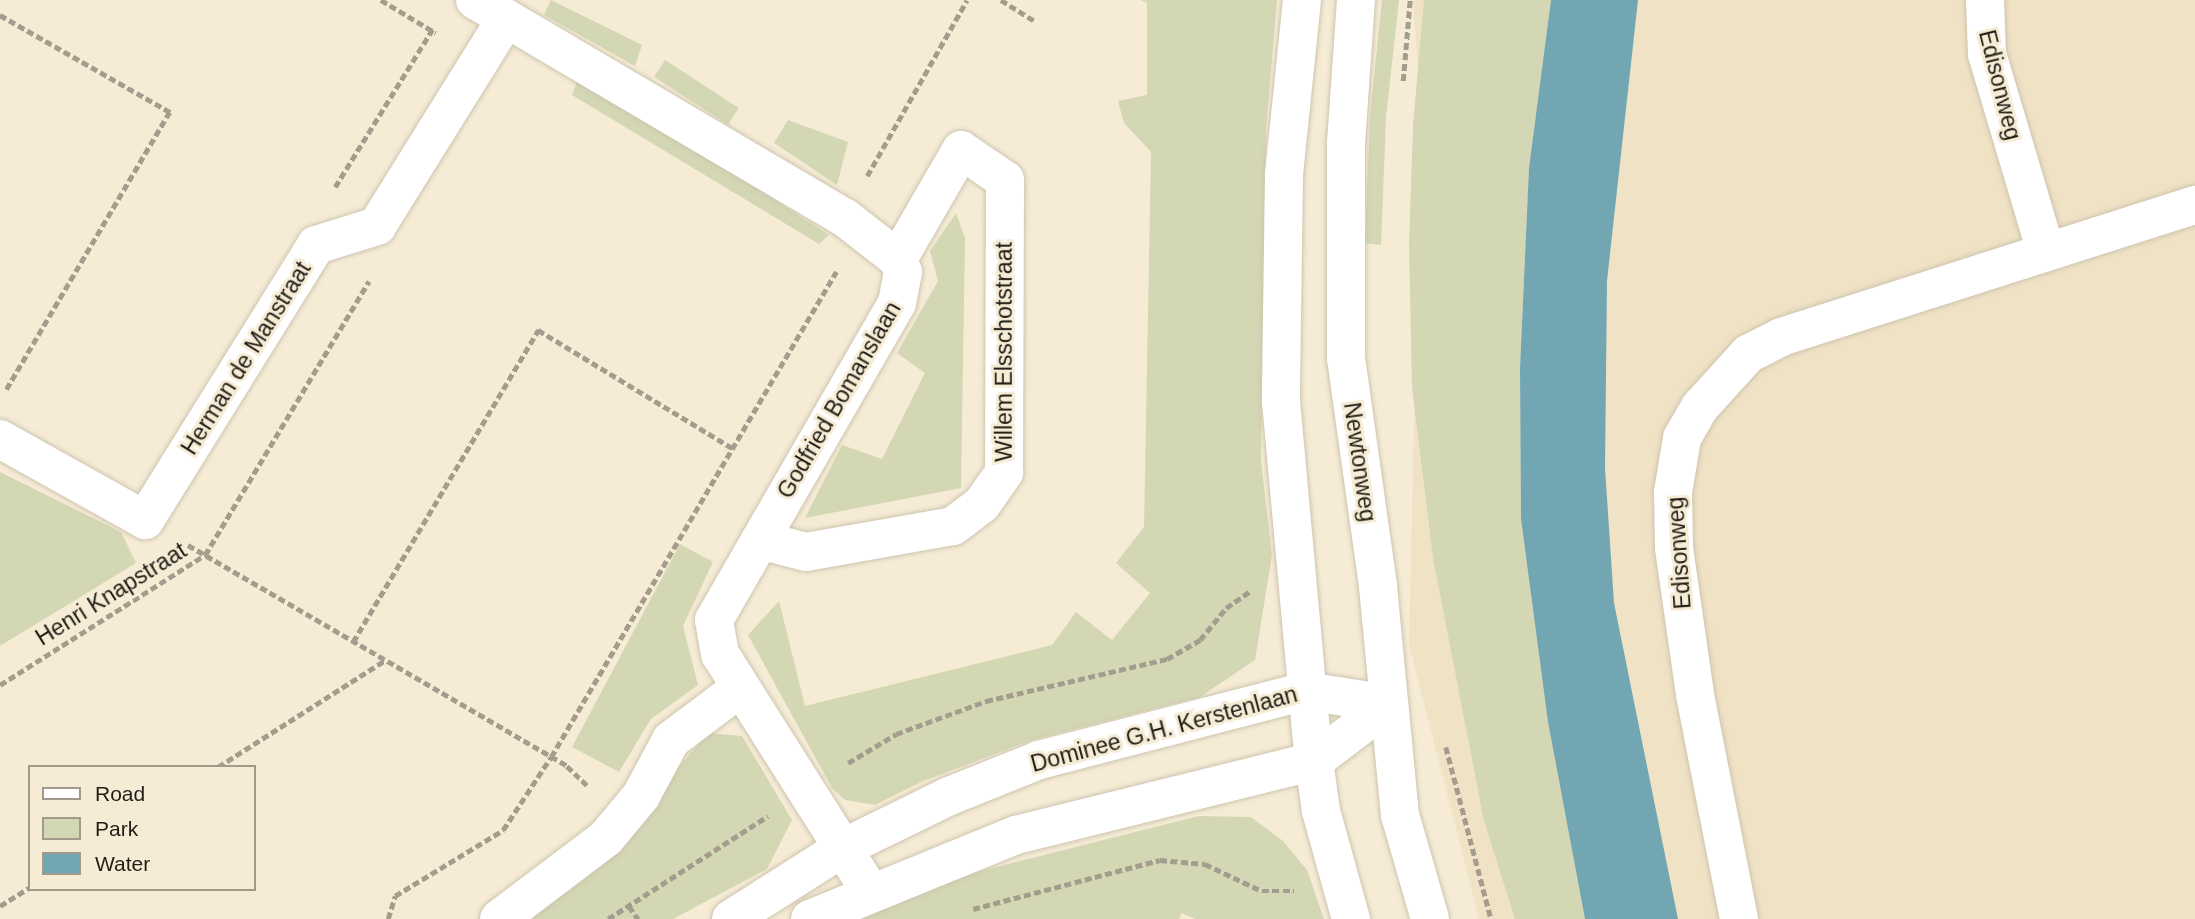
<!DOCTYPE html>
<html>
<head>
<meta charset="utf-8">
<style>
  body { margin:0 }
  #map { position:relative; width:2195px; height:919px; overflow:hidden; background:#f6ecd6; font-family:Arial,sans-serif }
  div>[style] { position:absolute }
  .built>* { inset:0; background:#efe2c5 }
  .green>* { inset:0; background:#d3d7b4; transform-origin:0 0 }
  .water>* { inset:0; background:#73a6b3 }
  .path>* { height:4.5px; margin-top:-2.25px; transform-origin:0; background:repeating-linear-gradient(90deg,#a49c8c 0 7px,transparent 0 10.5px) }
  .roads { filter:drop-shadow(0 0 2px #cec4af) drop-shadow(0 0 2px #cec4af) }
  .minor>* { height:38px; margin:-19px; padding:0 19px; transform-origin:19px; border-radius:19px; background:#fff }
  .tertiary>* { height:38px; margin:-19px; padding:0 19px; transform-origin:19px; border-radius:19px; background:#fff }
  .secondary>* { height:38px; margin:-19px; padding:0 19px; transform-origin:19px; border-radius:19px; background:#fff }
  span { translate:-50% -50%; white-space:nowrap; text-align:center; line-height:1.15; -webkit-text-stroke:6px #f6ecd6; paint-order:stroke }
  .street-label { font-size:23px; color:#211d16 }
  .legend { position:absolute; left:28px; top:765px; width:228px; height:126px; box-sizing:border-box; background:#f6ecd6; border:2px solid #a19989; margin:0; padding:9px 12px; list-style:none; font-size:21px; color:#211d16 }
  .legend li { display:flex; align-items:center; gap:14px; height:35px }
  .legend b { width:35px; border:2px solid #a19989 }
</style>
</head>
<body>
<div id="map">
  <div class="built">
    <div style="clip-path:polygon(1413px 0,2195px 0,2195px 919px,1479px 919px,1409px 644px,1421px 110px)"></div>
  </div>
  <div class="green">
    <div style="clip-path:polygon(551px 0,642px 45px,635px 66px,544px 15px)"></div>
    <div style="clip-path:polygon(1141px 0,1277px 0,1266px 128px,1261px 461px,1272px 555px,1255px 660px,1200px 697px,1032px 740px,923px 781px,875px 805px,845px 800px,832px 788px,748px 635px,779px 601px,805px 706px,1052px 645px,1076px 612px,1112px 640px,1150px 593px,1116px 563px,1144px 527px,1151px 152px,1124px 123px,1118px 101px,1147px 95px,1147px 3px)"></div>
    <div style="clip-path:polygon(1399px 0,1386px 117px,1381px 245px,1365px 243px,1370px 115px,1382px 0)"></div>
    <div style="clip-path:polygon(1424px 0,1551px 0,1529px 168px,1520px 368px,1521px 519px,1548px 722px,1585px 919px,1515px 919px,1484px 821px,1433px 558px,1412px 387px,1409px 246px,1413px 125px)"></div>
    <div style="left:665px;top:60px;width:88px;height:20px;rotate:33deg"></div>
    <div style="clip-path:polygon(580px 73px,829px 235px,819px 244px,572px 95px)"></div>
    <div style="clip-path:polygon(788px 120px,848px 142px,837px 185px,774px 143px)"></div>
    <div style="clip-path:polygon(956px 213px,965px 238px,961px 488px,805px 518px,842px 445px,882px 459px,925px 373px,897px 353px,938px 281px,930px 251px)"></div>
    <div style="clip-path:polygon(0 472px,121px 532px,136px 563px,0 646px)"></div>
    <div style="clip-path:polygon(680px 544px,713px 562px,683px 626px,698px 685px,651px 719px,619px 772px,572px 747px)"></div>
    <div style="clip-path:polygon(708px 733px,742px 736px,792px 820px,767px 869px,673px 919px,525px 919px,568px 892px,627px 843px,666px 782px)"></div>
    <div style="clip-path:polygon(1199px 816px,1251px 817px,1283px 841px,1307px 870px,1324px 919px,1195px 919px,1182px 913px,1179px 919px,851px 919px,945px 880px)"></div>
  </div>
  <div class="water">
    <div style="clip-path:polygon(1551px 0,1638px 0,1607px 281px,1605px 468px,1614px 603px,1678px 919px,1585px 919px,1548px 722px,1521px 519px,1520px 368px,1529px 168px)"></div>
  </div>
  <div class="path">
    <div style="left:381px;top:0;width:64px;rotate:31deg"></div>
    <div style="left:1001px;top:0;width:39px;rotate:32deg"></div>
    <div style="left:0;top:15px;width:196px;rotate:29.7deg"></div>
    <div style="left:170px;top:112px;width:325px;rotate:120.5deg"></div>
    <div style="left:1403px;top:81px;width:81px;rotate:-85.1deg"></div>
    <div style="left:867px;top:176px;width:202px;rotate:-60.4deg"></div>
    <div style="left:335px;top:187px;width:185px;rotate:-58.3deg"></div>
    <div style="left:188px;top:545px;width:439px;rotate:30.2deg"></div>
    <div style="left:567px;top:766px;width:29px;rotate:44deg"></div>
    <div style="left:353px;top:642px;width:363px;rotate:-59.3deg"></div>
    <div style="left:538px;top:330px;width:229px;rotate:31.3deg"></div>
    <div style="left:0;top:685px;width:243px;rotate:-32.4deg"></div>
    <div style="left:205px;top:555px;width:319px;rotate:-59.1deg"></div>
    <div style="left:1446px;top:747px;width:178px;rotate:75.3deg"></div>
    <div style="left:848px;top:763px;width:56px;rotate:-31.1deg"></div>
    <div style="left:896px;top:734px;width:96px;rotate:-20.1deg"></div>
    <div style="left:986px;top:701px;width:186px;rotate:-13.1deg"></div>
    <div style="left:1167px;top:659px;width:38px;rotate:-30deg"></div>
    <div style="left:1200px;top:640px;width:41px;rotate:-50.9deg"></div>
    <div style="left:1226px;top:608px;width:28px;rotate:-35deg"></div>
    <div style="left:218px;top:767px;width:198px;rotate:-32.6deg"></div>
    <div style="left:0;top:906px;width:36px;rotate:-32deg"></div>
    <div style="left:629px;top:906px;width:16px;rotate:55deg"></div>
    <div style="left:973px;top:909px;width:193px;rotate:-14.7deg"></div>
    <div style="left:1160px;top:860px;width:45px;rotate:5.1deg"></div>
    <div style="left:1205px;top:864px;width:63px;rotate:25.3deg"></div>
    <div style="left:1262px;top:891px;width:32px"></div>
    <div style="left:388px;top:919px;width:24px;rotate:-73deg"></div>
    <div style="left:395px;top:896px;width:127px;rotate:-31.4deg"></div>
    <div style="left:503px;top:830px;width:87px;rotate:-56.7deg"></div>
    <div style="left:551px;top:757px;width:563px;rotate:-59.56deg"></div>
    <div style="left:608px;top:919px;width:190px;rotate:-32.8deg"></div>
  </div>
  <div class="roads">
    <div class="minor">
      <div style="left:475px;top:0;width:428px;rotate:30.5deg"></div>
      <div style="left:844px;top:217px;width:68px;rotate:37.9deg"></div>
      <div style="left:898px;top:259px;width:14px;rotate:69deg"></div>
      <div style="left:903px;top:272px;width:32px;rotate:101deg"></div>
      <div style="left:897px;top:303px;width:366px;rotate:120deg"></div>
      <div style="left:714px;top:620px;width:35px;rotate:80deg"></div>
      <div style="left:720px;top:654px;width:283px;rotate:57.7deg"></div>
      <div style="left:1985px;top:0;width:54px;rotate:87.9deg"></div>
      <div style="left:1987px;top:54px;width:203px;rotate:73.4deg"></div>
      <div style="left:0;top:439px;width:166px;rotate:29.2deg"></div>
      <div style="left:145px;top:520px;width:324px;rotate:-58.1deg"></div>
      <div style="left:316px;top:245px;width:64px;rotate:-17.3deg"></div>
      <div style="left:377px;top:226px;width:244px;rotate:-58.1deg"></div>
      <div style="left:760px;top:540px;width:48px;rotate:14.6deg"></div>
      <div style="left:806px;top:552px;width:149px;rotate:-10deg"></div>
      <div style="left:953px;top:526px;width:36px;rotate:-37deg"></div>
      <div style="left:982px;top:504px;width:39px;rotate:-55deg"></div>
      <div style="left:1004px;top:472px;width:292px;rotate:-89.8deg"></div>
      <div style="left:1005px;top:180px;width:53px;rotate:-145.7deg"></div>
      <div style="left:961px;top:150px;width:126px;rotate:120deg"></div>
      <div style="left:499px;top:919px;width:134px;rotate:-37.1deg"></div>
      <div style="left:606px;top:838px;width:55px;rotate:-50.2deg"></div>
      <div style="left:641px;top:796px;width:64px;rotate:-61.8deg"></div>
      <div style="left:671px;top:740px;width:86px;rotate:-37deg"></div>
      <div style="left:1739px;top:919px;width:229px;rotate:-101.1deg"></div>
      <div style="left:1695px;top:694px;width:148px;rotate:-98.2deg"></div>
      <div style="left:1674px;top:548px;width:56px;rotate:-91deg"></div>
      <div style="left:1673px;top:492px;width:55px;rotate:-80.5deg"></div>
      <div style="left:1682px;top:438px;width:36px;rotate:-60deg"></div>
      <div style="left:1700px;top:407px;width:72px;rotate:-47.8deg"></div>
      <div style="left:1748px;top:354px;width:37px;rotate:-27deg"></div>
      <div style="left:1781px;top:337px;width:435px;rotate:-17.7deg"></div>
    </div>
    <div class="tertiary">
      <div style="left:731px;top:919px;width:130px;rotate:-32.5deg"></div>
      <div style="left:841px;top:849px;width:118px;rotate:-26.1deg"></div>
      <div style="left:947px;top:797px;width:99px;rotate:-21.9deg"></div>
      <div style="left:1039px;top:760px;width:276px;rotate:-14.5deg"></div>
      <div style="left:1306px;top:691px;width:84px;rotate:8.9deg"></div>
      <div style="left:810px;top:919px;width:222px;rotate:-22.2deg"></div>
      <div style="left:1016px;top:835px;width:307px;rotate:-13.9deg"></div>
      <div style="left:1314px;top:761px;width:94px;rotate:-37.2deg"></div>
    </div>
    <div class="secondary">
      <div style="left:1302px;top:0;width:175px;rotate:95.9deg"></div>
      <div style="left:1284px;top:174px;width:227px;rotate:90.8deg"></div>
      <div style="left:1281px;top:401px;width:362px;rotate:84.8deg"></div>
      <div style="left:1314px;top:761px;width:50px;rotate:82deg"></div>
      <div style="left:1321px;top:811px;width:112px;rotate:74.5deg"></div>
      <div style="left:1356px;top:0;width:143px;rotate:94deg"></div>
      <div style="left:1346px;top:143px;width:215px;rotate:90deg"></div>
      <div style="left:1346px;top:358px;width:231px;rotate:82deg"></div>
      <div style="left:1378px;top:587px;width:229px;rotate:84.5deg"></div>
      <div style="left:1400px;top:815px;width:108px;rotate:73.9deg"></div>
    </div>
  </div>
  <div class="street-label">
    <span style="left:2000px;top:85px;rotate:76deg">Edisonweg</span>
    <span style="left:1004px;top:352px;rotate:-90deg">Willem Elsschotstraat</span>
    <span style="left:246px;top:358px;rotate:-58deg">Herman de Manstraat</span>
    <span style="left:839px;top:400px;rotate:-60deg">Godfried Bomanslaan</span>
    <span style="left:1360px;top:462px;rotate:82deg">Newtonweg</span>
    <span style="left:1679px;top:553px;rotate:-94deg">Edisonweg</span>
    <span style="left:111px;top:594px;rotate:-32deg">Henri Knapstraat</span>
    <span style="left:1164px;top:729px;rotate:-15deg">Dominee G.H. Kerstenlaan</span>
  </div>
  <ul class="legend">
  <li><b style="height:9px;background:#fff"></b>Road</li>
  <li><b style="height:19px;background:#d3d7b4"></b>Park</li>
  <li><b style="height:19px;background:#73a6b3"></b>Water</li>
  </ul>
</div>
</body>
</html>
